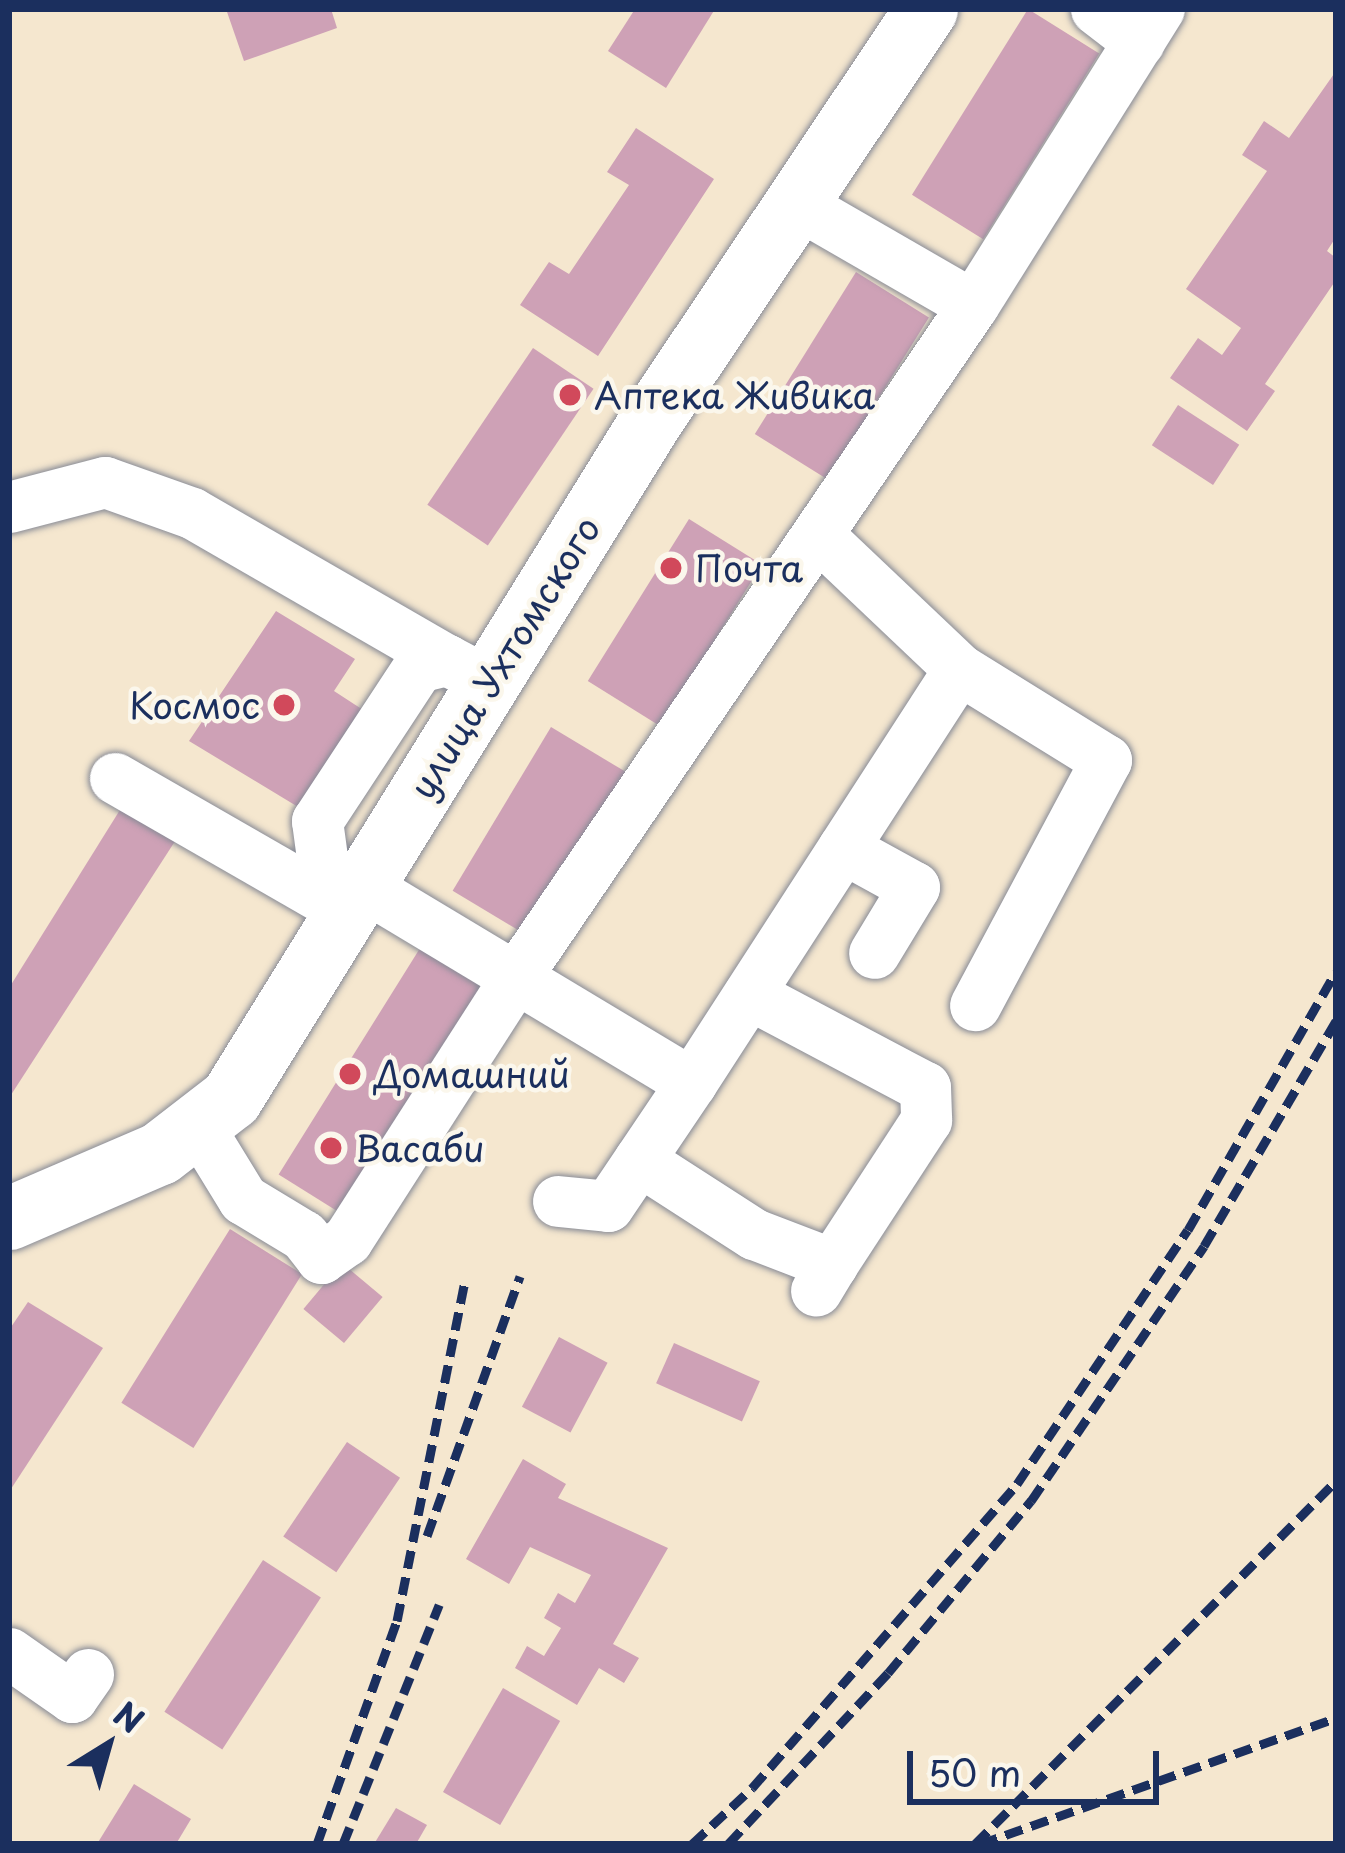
<!DOCTYPE html>
<html>
<head>
<meta charset="utf-8">
<style>
  body { margin:0 }
  #map { position:relative; width:1345px; height:1853px; overflow:hidden; background:#f5e7cf; font-family:"Playpen Sans",sans-serif }
  div>[style] { position:absolute }
  .building>* { inset:0; background:#cea1b6; transform-origin:0 0 }
  .roads { filter:drop-shadow(0 0 3px #888b96) drop-shadow(0 0 3px #888b96) }
  .minor>* { height:51px; margin:-25.5px; padding:0 25.5px; transform-origin:25.5px; border-radius:25.5px; background:#fff }
  .major>* { height:63px; margin:-31.5px; padding:0 31.5px; transform-origin:31.5px; border-radius:31.5px; background:#fff }
  .rail>* { height:9px; margin-top:-4.5px; transform-origin:0; background:repeating-linear-gradient(90deg,#1b2f5e 0 18px,transparent 0 27px) }
  .dots>* { width:33px; height:33px; translate:-50% -50%; box-sizing:border-box; border:6px solid #fbf7ec; border-radius:50% }
  span { translate:-50% -50%; white-space:nowrap; text-align:center; line-height:1.15; -webkit-text-stroke:9px #fbf7ec; paint-order:stroke }
  .poi-label { font-size:36px; color:#1b2f5e }
  .left { translate:0 -50%; text-align:left }
  .right { translate:-100% -50%; text-align:right }
  .street-label { font-size:36px; color:#1b2f5e }
  .frame { position:absolute; inset:0; border:12px solid #1b2f5e; pointer-events:none }
  .north { position:absolute; left:48px; top:1685px; width:120px; height:120px; -webkit-text-stroke:9px #fbf7ec; paint-order:stroke; rotate:37deg; font-size:33px; font-weight:700; line-height:48px; text-align:center; color:#1b2f5e }
  .north::after { content:''; display:block; margin:auto; width:42px; height:54px; background:#1b2f5e; clip-path:polygon(50% 0,100% 100%,50% 72%,0 100%) }
  .scale { position:absolute; left:907px; top:1751px; width:252px; height:54px; box-sizing:border-box; border:6px solid #1b2f5e; border-top:0; padding-left:15px; font-size:36px; line-height:42px; white-space:nowrap; color:#1b2f5e; -webkit-text-stroke:9px #fbf7ec; paint-order:stroke }
</style>
</head>
<body>
<div id="map">
  <div class="building">
    <div style="clip-path:polygon(226px 9px,331px 9px,337px 28px,244px 61px)"></div>
    <div style="clip-path:polygon(635px 9px,715px 9px,666px 88px,608px 51px)"></div>
    <div style="left:1028px;top:9px;width:84px;height:219px;rotate:32deg"></div>
    <div style="clip-path:polygon(1336px 71px,1336px 237px,1327px 251px,1336px 258px,1336px 280px,1265px 384px,1275px 391px,1247px 431px,1170px 378px,1198px 338px,1222px 355px,1241px 328px,1186px 289px,1267px 171px,1242px 155px,1264px 121px,1289px 138px)"></div>
    <div style="clip-path:polygon(636px 128px,714px 179px,598px 356px,520px 305px,549px 262px,569px 274px,629px 185px,607px 172px)"></div>
    <div style="left:856px;top:272px;width:86px;height:191px;rotate:32deg"></div>
    <div style="left:533px;top:348px;width:73px;height:189px;rotate:34deg"></div>
    <div style="left:1178px;top:405px;width:73px;height:48px;rotate:33deg"></div>
    <div style="left:689px;top:519px;width:86px;height:191px;rotate:32deg"></div>
    <div style="clip-path:polygon(276px 611px,355px 659px,334px 691px,377px 719px,313px 816px,189px 741px)"></div>
    <div style="left:551px;top:727px;width:87px;height:191px;rotate:31deg"></div>
    <div style="clip-path:polygon(128px 797px,181px 832px,9px 1098px,9px 988px)"></div>
    <div style="left:427px;top:937px;width:83px;height:280px;rotate:32deg"></div>
    <div style="left:230px;top:1229px;width:85px;height:205px;rotate:32deg"></div>
    <div style="left:342px;top:1263px;width:53px;height:60px;rotate:40deg"></div>
    <div style="clip-path:polygon(28px 1302px,103px 1348px,9px 1492px,9px 1330px)"></div>
    <div style="left:559px;top:1337px;width:55px;height:79px;rotate:28deg"></div>
    <div style="left:674px;top:1343px;width:94px;height:44px;rotate:24deg"></div>
    <div style="left:347px;top:1442px;width:64px;height:114px;rotate:34deg"></div>
    <div style="clip-path:polygon(523px 1459px,566px 1484px,558px 1498px,668px 1548px,613px 1644px,639px 1658px,624px 1683px,599px 1668px,577px 1705px,515px 1668px,527px 1646px,544px 1656px,561px 1628px,544px 1618px,558px 1593px,575px 1603px,591px 1575px,530px 1547px,509px 1584px,466px 1559px)"></div>
    <div style="left:263px;top:1560px;width:69px;height:181px;rotate:33deg"></div>
    <div style="left:503px;top:1688px;width:66px;height:120px;rotate:30deg"></div>
    <div style="clip-path:polygon(134px 1784px,191px 1819px,176px 1844px,97px 1844px)"></div>
    <div style="clip-path:polygon(396px 1808px,427px 1825px,416px 1844px,374px 1844px)"></div>
  </div>
  <div class="roads">
    <div class="minor">
      <div style="left:1096px;top:9px;width:54px;rotate:37.5deg"></div>
      <div style="left:796px;top:203px;width:204px;rotate:30deg"></div>
      <div style="left:9px;top:507px;width:99px;rotate:-14.6deg"></div>
      <div style="left:105px;top:482px;width:92px;rotate:19.6deg"></div>
      <div style="left:192px;top:513px;width:294px;rotate:30deg"></div>
      <div style="left:818px;top:535px;width:195px;rotate:43.5deg"></div>
      <div style="left:959px;top:669px;width:173px;rotate:31.8deg"></div>
      <div style="left:1106px;top:760px;width:278px;rotate:118.1deg"></div>
      <div style="left:115px;top:778px;width:267px;rotate:29.9deg"></div>
      <div style="left:843px;top:848px;width:81px;rotate:28.8deg"></div>
      <div style="left:914px;top:887px;width:77px;rotate:121.2deg"></div>
      <div style="left:362px;top:885px;width:384px;rotate:31deg"></div>
      <div style="left:691px;top:1083px;width:493px;rotate:-57.1deg"></div>
      <div style="left:328px;top:902px;width:82px;rotate:-97.7deg"></div>
      <div style="left:317px;top:821px;width:184px;rotate:-56.7deg"></div>
      <div style="left:418px;top:667px;width:30px;rotate:-14deg"></div>
      <div style="left:447px;top:660px;width:21px;rotate:28deg"></div>
      <div style="left:749px;top:994px;width:199px;rotate:27.9deg"></div>
      <div style="left:925px;top:1087px;width:33px;rotate:88deg"></div>
      <div style="left:926px;top:1120px;width:172px;rotate:123.1deg"></div>
      <div style="left:197px;top:1124px;width:88px;rotate:58.5deg"></div>
      <div style="left:243px;top:1199px;width:71px;rotate:31.2deg"></div>
      <div style="left:304px;top:1236px;width:28px;rotate:52deg"></div>
      <div style="left:321px;top:1258px;width:32px;rotate:-35deg"></div>
      <div style="left:347px;top:1240px;width:315px;rotate:-57.3deg"></div>
      <div style="left:517px;top:975px;width:810px;rotate:-55.76deg"></div>
      <div style="left:973px;top:305px;width:350px;rotate:-57.9deg"></div>
      <div style="left:639px;top:1160px;width:137px;rotate:32.8deg"></div>
      <div style="left:754px;top:1234px;width:84px;rotate:21deg"></div>
      <div style="left:832px;top:1264px;width:31px;rotate:121deg"></div>
      <div style="left:558px;top:1201px;width:50px;rotate:5.7deg"></div>
      <div style="left:608px;top:1206px;width:148px;rotate:-56deg"></div>
      <div style="left:9px;top:1653px;width:77px;rotate:34.9deg"></div>
      <div style="left:72px;top:1697px;width:28px;rotate:-55deg"></div>
    </div>
    <div class="major">
      <div style="left:9px;top:1218px;width:164px;rotate:-23.3deg"></div>
      <div style="left:160px;top:1153px;width:90px;rotate:-37.8deg"></div>
      <div style="left:231px;top:1098px;width:794px;rotate:-58.23deg"></div>
      <div style="left:649px;top:423px;width:498px;rotate:-56.2deg"></div>
    </div>
  </div>
  <div class="rail">
    <div style="left:427px;top:1536px;width:276px;rotate:-70.3deg"></div>
    <div style="left:317px;top:1844px;width:237px;rotate:-70.3deg"></div>
    <div style="left:397px;top:1621px;width:343px;rotate:-78.7deg"></div>
    <div style="left:343px;top:1844px;width:258px;rotate:-68.1deg"></div>
    <div style="left:692px;top:1844px;width:82px;rotate:-43deg"></div>
    <div style="left:752px;top:1788px;width:403px;rotate:-48.9deg"></div>
    <div style="left:1017px;top:1484px;width:306px;rotate:-56.1deg"></div>
    <div style="left:1188px;top:1230px;width:297px;rotate:-60.2deg"></div>
    <div style="left:728px;top:1844px;width:234px;rotate:-46.9deg"></div>
    <div style="left:888px;top:1673px;width:224px;rotate:-50.3deg"></div>
    <div style="left:1031px;top:1501px;width:308px;rotate:-55.8deg"></div>
    <div style="left:1204px;top:1246px;width:261px;rotate:-59.6deg"></div>
    <div style="left:975px;top:1844px;width:512px;rotate:-45.16deg"></div>
    <div style="left:980px;top:1844px;width:378px;rotate:-19.5deg"></div>
  </div>
  <div class="dots">
    <div style="left:570px;top:395px;background:#d1495b"></div>
    <div style="left:671px;top:568px;background:#d1495b"></div>
    <div style="left:284px;top:705px;background:#d1495b"></div>
    <div style="left:350px;top:1074px;background:#d1495b"></div>
    <div style="left:331px;top:1148px;background:#d1495b"></div>
  </div>
  <div class="poi-label">
    <span class="left" style="left:594px;top:395px">Аптека Живика</span>
    <span class="left" style="left:695px;top:568px">Почта</span>
    <span class="right" style="left:260px;top:705px">Космос</span>
    <span class="left" style="left:374px;top:1074px">Домашний</span>
    <span class="left" style="left:355px;top:1148px">Васаби</span>
  </div>
  <div class="street-label">
    <span style="left:504px;top:657px;rotate:-58deg">улица Ухтомского</span>
  </div>
  <div class="frame"></div>
  <div class="north">N</div>
  <div class="scale">50 m</div>
</div>
</body>
</html>
